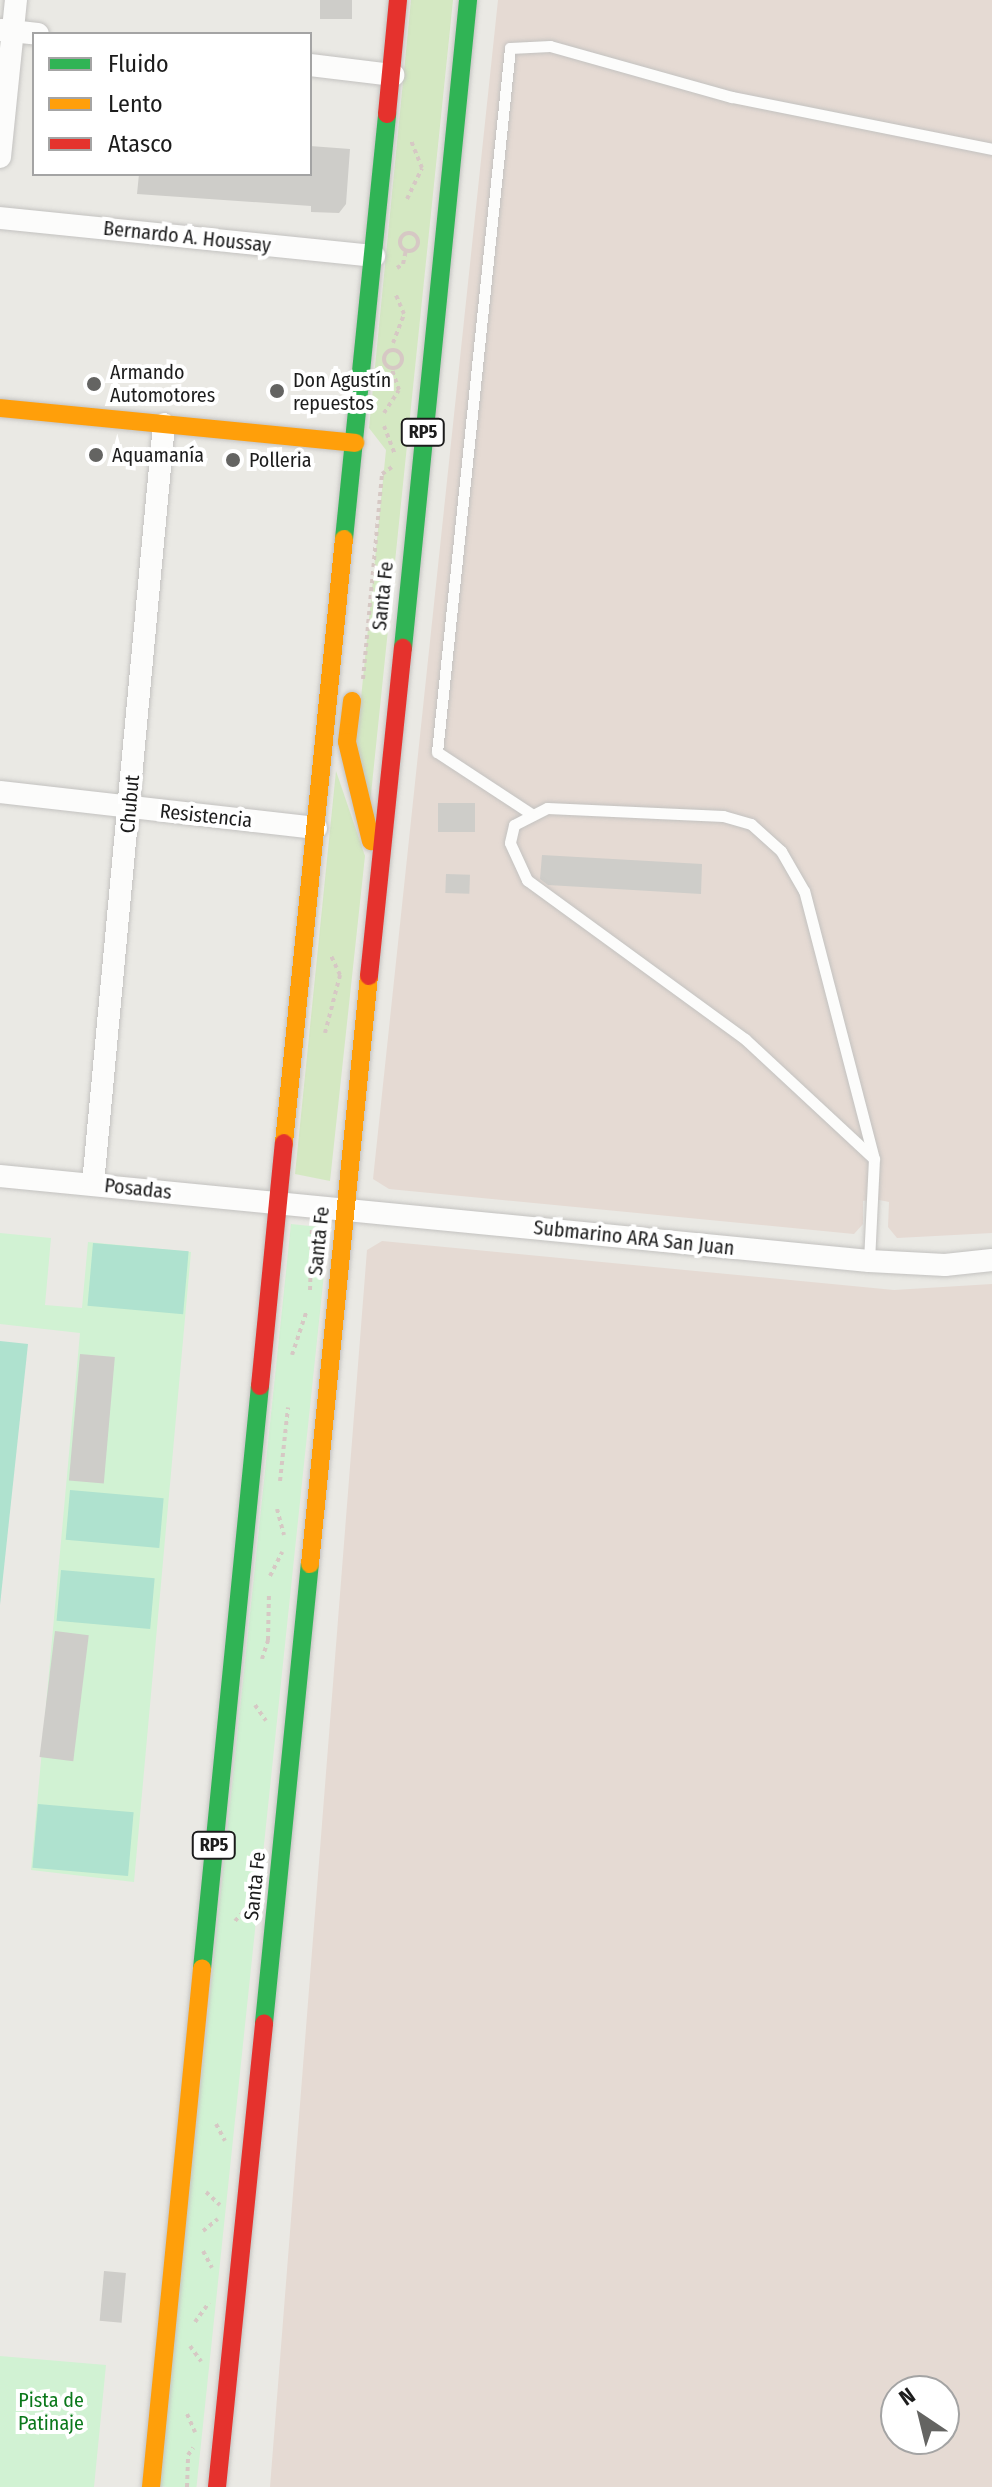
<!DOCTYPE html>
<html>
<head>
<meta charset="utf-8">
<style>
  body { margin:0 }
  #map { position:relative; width:992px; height:2487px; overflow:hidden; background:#eae9e4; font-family:"Fira Sans Condensed",sans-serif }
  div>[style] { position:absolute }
  .military>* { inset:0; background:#e5dad3 }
  .grass>* { inset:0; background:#d4e8c2 }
  .park>* { inset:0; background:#d1f2d3; transform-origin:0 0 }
  .pitch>* { inset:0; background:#afe2cf; transform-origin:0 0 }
  .building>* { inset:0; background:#cecdc9; transform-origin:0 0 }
  .path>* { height:4px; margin-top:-2px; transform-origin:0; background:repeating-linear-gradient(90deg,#d6c8c4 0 4px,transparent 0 8px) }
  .path>.ring { margin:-2px; padding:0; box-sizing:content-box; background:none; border:4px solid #d6c8c4; border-radius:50% }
  .roads { filter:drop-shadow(0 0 2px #c3c2c0) drop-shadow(0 0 2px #c3c2c0) }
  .lane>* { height:11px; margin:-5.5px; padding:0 5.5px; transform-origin:5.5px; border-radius:5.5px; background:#fcfcfb }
  .street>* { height:22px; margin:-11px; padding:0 11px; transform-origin:11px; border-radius:11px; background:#fcfcfb }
  .fast>* { height:18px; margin:-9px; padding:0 9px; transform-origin:9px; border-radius:9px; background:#30b455 }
  .slow>* { height:18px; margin:-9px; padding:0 9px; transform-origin:9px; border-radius:9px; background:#ff9f0a }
  .jam>* { height:18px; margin:-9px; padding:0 9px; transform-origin:9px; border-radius:9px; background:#e5322d }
  .dots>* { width:22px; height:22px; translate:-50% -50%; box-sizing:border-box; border:4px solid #fff; border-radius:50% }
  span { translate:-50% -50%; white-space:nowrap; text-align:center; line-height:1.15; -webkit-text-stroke:8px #fff; paint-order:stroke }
  .shield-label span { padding:2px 6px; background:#fff; border:2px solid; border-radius:6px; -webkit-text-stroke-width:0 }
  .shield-label { font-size:18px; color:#1c1c1c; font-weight:700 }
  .street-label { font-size:20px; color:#1c1c1c }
  .poi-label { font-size:20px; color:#1c1c1c }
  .left { translate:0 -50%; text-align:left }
  .park-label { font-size:20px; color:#0b781b }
  .legend { position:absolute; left:32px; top:32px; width:280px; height:144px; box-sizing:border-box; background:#fff; border:2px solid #a4a4a4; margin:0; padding:10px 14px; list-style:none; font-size:24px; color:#1c1c1c }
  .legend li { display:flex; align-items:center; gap:16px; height:40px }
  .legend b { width:40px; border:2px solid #a4a4a4 }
  .north { position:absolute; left:880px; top:2375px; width:80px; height:80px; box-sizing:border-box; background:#fff; border:2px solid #a4a4a4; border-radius:50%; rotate:325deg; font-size:22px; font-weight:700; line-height:32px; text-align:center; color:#1c1c1c }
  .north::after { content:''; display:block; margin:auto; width:28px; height:36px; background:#646462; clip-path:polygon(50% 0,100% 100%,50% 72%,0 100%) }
</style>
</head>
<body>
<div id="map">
  <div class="military">
    <div style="clip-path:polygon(498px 0,992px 0,992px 1233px,897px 1238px,888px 1227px,889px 1202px,875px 1199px,863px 1201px,863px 1224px,854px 1234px,389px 1189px,373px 1179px)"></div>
    <div style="clip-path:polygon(evenodd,382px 1241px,894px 1290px,992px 1284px,992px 2487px,270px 2487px,367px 1250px,382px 1241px,896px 2391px,944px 2391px,944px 2439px,896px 2439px,896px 2391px)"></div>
  </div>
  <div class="grass">
    <div style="clip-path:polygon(411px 0,453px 0,370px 804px,356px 748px,386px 450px,369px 428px)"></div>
    <div style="clip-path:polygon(336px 771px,365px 856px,330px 1181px,295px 1174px)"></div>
  </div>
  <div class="park">
    <div style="left:291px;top:1224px;width:38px;height:1269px;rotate:6deg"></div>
    <div style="clip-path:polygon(0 1233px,51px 1238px,45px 1305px,82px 1308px,88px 1242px,191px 1252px,134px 1882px,31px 1870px,80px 1333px,0 1324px)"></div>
    <div style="clip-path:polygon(0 2356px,106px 2365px,94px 2487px,0 2487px)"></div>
  </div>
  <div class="pitch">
    <div style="left:93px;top:1243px;width:96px;height:63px;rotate:5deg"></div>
    <div style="clip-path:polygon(0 1341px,28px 1344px,0 1605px)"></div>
    <div style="left:70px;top:1490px;width:94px;height:50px;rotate:5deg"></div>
    <div style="left:61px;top:1570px;width:94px;height:51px;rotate:5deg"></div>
    <div style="left:38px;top:1804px;width:96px;height:64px;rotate:5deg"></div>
  </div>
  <div class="building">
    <div style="left:320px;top:0;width:32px;height:19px"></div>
    <div style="clip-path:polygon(310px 146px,350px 149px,346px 204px,339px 213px,311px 212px,311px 206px,137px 194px,139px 174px,310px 174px)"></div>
    <div style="left:438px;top:803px;width:37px;height:29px"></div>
    <div style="clip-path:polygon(542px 855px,702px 864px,701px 894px,548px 885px,540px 879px)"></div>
    <div style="left:446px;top:874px;width:24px;height:19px;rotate:2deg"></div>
    <div style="left:80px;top:1354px;width:35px;height:127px;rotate:5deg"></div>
    <div style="left:55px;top:1631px;width:34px;height:127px;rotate:7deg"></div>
    <div style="left:104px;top:2271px;width:22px;height:50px;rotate:5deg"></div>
  </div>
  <div class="path">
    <div style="left:407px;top:199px;width:34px;rotate:-64deg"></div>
    <div style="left:422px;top:168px;width:29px;rotate:-112deg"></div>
    <div class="ring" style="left:400px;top:233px;width:14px;height:14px"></div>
    <div style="left:397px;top:268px;width:7px;rotate:-34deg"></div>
    <div style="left:403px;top:264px;width:14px;rotate:-78deg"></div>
    <div style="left:393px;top:343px;width:31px;rotate:-69deg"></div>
    <div style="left:404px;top:314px;width:21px;rotate:-113deg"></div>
    <div class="ring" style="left:384px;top:350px;width:14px;height:14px"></div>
    <div style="left:384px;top:413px;width:27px;rotate:-57deg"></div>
    <div style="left:399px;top:390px;width:24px;rotate:-109deg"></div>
    <div style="left:384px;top:426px;width:30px;rotate:69deg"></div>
    <div style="left:363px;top:679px;width:206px;rotate:-84.7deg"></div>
    <div style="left:382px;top:474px;width:12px;rotate:-35deg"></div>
    <div style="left:325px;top:1033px;width:60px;rotate:-75.5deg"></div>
    <div style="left:340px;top:975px;width:23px;rotate:-115deg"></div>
    <div style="left:310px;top:1290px;width:63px;rotate:-88.2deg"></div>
    <div style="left:292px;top:1355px;width:47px;rotate:-71.6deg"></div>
    <div style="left:280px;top:1481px;width:74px;rotate:-83.8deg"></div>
    <div style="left:277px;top:1509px;width:27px;rotate:75deg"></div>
    <div style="left:270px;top:1576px;width:27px;rotate:-63deg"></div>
    <div style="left:262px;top:1659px;width:20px;rotate:-72deg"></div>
    <div style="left:268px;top:1640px;width:47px;rotate:-88.8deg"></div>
    <div style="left:255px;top:1705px;width:19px;rotate:55deg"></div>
    <div style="left:235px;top:1921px;width:19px;rotate:-47deg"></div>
    <div style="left:216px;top:2124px;width:19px;rotate:62deg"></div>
    <div style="left:206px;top:2192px;width:19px;rotate:43deg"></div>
    <div style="left:203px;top:2231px;width:19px;rotate:-39deg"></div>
    <div style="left:203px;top:2251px;width:19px;rotate:62deg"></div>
    <div style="left:195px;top:2322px;width:24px;rotate:-54deg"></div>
    <div style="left:190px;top:2346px;width:19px;rotate:54deg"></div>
    <div style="left:187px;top:2414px;width:20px;rotate:66deg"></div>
    <div style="left:187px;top:2487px;width:32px;rotate:-88deg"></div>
    <div style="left:188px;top:2455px;width:9px;rotate:-54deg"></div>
  </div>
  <div class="roads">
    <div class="lane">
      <div style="left:530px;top:813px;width:111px;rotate:-146.7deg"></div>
      <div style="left:437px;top:752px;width:708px;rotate:-84.08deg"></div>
      <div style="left:510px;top:48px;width:40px;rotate:-2.9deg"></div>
      <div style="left:550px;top:46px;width:189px;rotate:15.7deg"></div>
      <div style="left:732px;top:97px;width:265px;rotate:11.3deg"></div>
      <div style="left:869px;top:1261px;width:102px;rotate:-87.2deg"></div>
      <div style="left:874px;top:1159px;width:277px;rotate:-104.6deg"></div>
      <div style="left:804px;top:891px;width:46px;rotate:-119.9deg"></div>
      <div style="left:781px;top:851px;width:40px;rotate:-138deg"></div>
      <div style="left:751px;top:824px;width:29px;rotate:-164deg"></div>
      <div style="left:723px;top:816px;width:176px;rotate:-177.4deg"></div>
      <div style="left:547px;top:808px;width:37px;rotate:153deg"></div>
      <div style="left:514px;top:825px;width:18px;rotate:103deg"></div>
      <div style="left:510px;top:843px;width:41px;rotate:65.3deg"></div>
      <div style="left:527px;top:880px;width:270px;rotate:36.1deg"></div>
      <div style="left:745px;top:1039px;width:176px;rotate:42.9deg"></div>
    </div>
    <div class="street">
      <div style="left:1px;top:30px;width:37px;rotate:6deg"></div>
      <div style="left:310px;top:65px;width:84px;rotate:6.9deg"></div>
      <div style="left:0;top:157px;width:158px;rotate:-84.2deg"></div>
      <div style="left:0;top:218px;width:376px;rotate:5.8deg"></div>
      <div style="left:0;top:792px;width:318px;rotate:6.5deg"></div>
      <div style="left:0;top:1176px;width:873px;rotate:5.59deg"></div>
      <div style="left:869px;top:1261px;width:76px;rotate:3deg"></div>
      <div style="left:945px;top:1265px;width:47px;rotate:-6.1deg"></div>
      <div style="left:93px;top:1184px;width:763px;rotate:-84.66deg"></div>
    </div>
    <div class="fast">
      <div style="left:344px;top:539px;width:427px;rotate:-84.2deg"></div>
      <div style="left:403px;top:648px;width:651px;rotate:-84.27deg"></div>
      <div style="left:202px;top:1969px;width:586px;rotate:-84.32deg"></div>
      <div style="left:264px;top:2023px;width:461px;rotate:-84.3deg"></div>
    </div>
    <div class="slow">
      <div style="left:0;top:408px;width:357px;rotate:5.6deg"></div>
      <div style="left:352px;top:701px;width:41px;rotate:97deg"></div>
      <div style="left:347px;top:742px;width:102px;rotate:76.4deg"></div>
      <div style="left:284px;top:1143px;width:607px;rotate:-84.33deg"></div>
      <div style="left:310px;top:1564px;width:591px;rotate:-84.27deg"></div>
      <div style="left:151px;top:2487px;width:521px;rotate:-84.38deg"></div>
    </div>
    <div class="jam">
      <div style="left:387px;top:114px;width:115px;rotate:-84.5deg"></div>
      <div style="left:369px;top:976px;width:330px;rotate:-84.1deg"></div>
      <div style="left:260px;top:1386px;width:244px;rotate:-84.4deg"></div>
      <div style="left:217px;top:2487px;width:466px;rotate:-84.2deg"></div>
    </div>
  </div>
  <div class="dots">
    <div style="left:94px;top:384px;background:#646462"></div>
    <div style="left:277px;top:391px;background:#646462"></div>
    <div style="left:96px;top:455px;background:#646462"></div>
    <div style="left:233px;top:460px;background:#646462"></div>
  </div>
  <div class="shield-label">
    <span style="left:423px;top:432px">RP5</span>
    <span style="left:214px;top:1845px">RP5</span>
  </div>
  <div class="street-label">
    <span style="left:187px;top:237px;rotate:6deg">Bernardo A. Houssay</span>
    <span style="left:383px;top:596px;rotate:-84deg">Santa Fe</span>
    <span style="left:130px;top:804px;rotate:-85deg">Chubut</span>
    <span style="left:206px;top:816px;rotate:6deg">Resistencia</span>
    <span style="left:138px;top:1189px;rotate:6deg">Posadas</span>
    <span style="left:634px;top:1238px;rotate:6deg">Submarino ARA San Juan</span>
    <span style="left:319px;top:1241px;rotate:-84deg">Santa Fe</span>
    <span style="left:255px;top:1886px;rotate:-84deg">Santa Fe</span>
  </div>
  <div class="poi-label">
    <span class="left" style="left:110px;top:384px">Armando<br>Automotores</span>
    <span class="left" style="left:293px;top:392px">Don Agustín<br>repuestos</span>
    <span class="left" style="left:112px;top:455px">Aquamanía</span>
    <span class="left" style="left:249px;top:460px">Polleria</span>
  </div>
  <div class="park-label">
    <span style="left:51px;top:2412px">Pista de<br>Patinaje</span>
  </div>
  <ul class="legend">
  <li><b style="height:10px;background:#30b455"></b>Fluido</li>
  <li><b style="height:10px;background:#ff9f0a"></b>Lento</li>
  <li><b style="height:10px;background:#e5322d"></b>Atasco</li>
  </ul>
  <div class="north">N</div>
</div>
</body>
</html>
